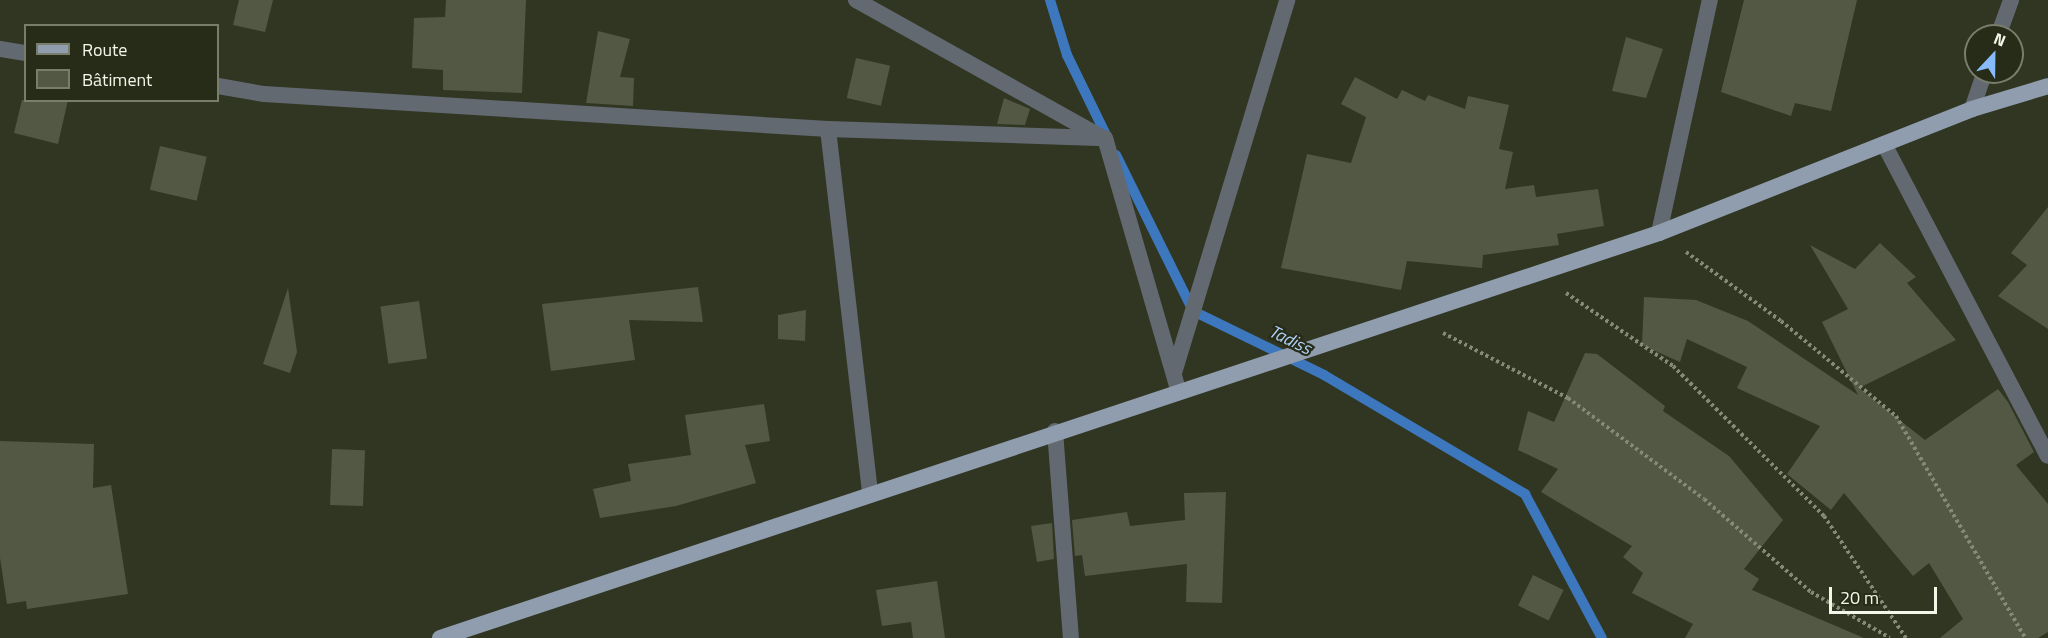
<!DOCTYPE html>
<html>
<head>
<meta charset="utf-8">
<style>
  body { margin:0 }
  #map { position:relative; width:2048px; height:638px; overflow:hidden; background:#303622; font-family:"Titillium Web",sans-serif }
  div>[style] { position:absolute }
  .stream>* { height:10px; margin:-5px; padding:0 5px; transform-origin:5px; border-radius:5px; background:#3d78be }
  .building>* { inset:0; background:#525843; transform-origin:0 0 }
  .path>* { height:4px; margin-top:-2px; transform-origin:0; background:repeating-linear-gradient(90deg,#848978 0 3px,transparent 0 6px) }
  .minor>* { height:16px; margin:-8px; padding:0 8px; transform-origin:8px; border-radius:8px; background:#626971 }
  .primary>* { height:16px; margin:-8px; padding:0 8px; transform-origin:8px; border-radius:8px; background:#909dae }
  span { translate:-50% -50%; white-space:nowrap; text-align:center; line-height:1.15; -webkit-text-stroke:4.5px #262c18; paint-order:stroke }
  .water-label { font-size:18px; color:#b2d0f6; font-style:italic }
  .legend { position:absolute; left:24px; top:24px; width:195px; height:78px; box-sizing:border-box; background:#262c18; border:2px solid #787d6c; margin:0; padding:8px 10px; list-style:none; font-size:18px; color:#f3f7ea }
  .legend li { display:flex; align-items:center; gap:12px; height:30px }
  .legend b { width:30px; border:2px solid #787d6c }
  .north { position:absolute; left:1964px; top:24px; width:60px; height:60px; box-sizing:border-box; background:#262c18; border:2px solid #787d6c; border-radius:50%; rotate:22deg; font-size:16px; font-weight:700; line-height:24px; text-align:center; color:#f3f7ea }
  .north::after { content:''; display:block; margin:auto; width:21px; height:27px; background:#87bbfb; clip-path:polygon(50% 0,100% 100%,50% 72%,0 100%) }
  .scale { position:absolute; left:1829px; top:587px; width:108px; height:27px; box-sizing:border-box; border:3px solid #f3f7ea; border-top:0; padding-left:8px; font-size:18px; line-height:21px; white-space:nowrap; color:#f3f7ea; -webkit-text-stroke:4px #262c18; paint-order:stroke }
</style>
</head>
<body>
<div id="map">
  <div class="stream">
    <div style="left:1050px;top:0;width:58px;rotate:72.8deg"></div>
    <div style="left:1067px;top:55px;width:96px;rotate:64deg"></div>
    <div style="left:1116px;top:155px;width:174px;rotate:63.7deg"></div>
    <div style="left:1193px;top:311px;width:146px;rotate:26deg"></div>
    <div style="left:1324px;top:375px;width:234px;rotate:30.6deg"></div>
    <div style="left:1525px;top:494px;width:163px;rotate:61.9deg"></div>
  </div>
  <div class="building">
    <div style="clip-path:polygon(239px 0,273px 0,265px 32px,233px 25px)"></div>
    <div style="clip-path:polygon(446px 0,526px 0,522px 93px,443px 90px,443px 70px,412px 68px,414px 18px,445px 17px)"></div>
    <div style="clip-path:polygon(1744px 0,1857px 0,1831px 111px,1795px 103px,1791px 116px,1721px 92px)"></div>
    <div style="clip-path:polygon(598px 31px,630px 39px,620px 77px,634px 78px,633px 106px,586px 103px)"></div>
    <div style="clip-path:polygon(1626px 37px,1663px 49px,1646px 98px,1612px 91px)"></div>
    <div style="left:856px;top:58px;width:35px;height:41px;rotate:13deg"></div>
    <div style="clip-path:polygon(1355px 77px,1397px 99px,1402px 90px,1425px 101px,1428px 95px,1465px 109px,1468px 96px,1509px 105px,1499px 149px,1513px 152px,1505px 189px,1534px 185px,1536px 197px,1598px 189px,1604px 226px,1557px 234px,1559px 245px,1483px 255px,1482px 268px,1407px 261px,1401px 290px,1281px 268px,1307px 154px,1351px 163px,1366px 117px,1341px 104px)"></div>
    <div style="clip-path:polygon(1004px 98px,1030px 109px,1025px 125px,997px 124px)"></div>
    <div style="clip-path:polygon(22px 100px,68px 100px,58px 144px,14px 133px)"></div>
    <div style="left:160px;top:146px;width:48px;height:45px;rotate:13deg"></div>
    <div style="clip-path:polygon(2048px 207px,2048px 329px,1998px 296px,2027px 265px,2011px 253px)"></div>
    <div style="clip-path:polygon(1880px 243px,1916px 277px,1907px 283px,1956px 340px,1859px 388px,1925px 440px,1998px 389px,2008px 402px,2034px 452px,2016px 465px,2048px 504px,2048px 632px,2038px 638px,1940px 638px,1963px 619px,1929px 563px,1913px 576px,1844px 493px,1831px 510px,1787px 474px,1820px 426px,1737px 388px,1747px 367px,1687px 339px,1680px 362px,1642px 345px,1644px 297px,1696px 300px,1748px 321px,1858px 395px,1822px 322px,1848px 309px,1810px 245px,1855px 269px)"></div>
    <div style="clip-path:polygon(698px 287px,703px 322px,629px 320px,635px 360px,551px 371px,542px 304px)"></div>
    <div style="clip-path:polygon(288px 288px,297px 352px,290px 373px,263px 364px)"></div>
    <div style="left:419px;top:301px;width:58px;height:39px;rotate:82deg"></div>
    <div style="clip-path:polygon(806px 310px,805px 341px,778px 339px,778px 315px)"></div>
    <div style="clip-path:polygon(1585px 353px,1597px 354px,1665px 406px,1663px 411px,1729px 456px,1783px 520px,1744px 569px,1759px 579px,1752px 590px,1864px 638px,1685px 638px,1693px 624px,1632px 593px,1643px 573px,1623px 557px,1632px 546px,1541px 492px,1558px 469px,1518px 450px,1528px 411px,1554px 422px)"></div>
    <div style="clip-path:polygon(764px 404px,770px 441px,745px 445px,756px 483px,676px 506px,600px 518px,593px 489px,631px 481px,628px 464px,691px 455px,685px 415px)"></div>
    <div style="clip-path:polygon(0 441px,94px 444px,93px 488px,111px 485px,128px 594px,27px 609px,26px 601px,7px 604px,0 558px)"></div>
    <div style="left:332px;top:449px;width:33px;height:56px;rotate:2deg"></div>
    <div style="clip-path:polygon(1226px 492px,1222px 603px,1186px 602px,1187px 564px,1085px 576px,1082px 555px,1075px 556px,1072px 520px,1127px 512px,1130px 526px,1185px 520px,1184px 493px)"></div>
    <div style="clip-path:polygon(1052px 523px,1054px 559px,1037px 562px,1031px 526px)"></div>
    <div style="left:1533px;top:575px;width:34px;height:34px;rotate:26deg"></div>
    <div style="clip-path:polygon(937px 581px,945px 638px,913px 638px,911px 622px,882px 626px,876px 590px)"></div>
  </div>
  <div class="path">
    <div style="left:1686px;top:252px;width:117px;rotate:36deg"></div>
    <div style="left:1781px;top:321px;width:149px;rotate:39.6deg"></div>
    <div style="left:1896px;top:416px;width:257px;rotate:59.8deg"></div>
    <div style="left:1566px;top:293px;width:130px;rotate:34.3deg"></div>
    <div style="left:1673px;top:366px;width:213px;rotate:44.8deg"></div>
    <div style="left:1824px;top:516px;width:147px;rotate:56.1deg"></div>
    <div style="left:1443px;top:333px;width:141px;rotate:27.5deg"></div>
    <div style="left:1568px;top:398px;width:169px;rotate:36.6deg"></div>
    <div style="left:1704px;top:499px;width:142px;rotate:41deg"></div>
    <div style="left:1811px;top:592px;width:91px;rotate:30.2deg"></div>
  </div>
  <div class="minor">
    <div style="left:856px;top:0;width:281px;rotate:29.2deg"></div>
    <div style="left:1998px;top:36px;width:38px;rotate:-70deg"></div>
    <div style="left:0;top:49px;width:26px;rotate:9deg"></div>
    <div style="left:218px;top:86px;width:47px;rotate:9.9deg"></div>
    <div style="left:264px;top:94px;width:565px;rotate:3.55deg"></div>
    <div style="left:828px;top:129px;width:277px;rotate:1.9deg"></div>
    <div style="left:1105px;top:138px;width:261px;rotate:73.8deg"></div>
    <div style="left:1972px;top:109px;width:39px;rotate:-71deg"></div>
    <div style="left:828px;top:129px;width:366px;rotate:83.4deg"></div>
    <div style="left:1884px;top:144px;width:352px;rotate:62.3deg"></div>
    <div style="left:1659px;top:233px;width:239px;rotate:-77.7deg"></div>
    <div style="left:1174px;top:373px;width:390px;rotate:-73.1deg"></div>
    <div style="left:1055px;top:431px;width:208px;rotate:85.6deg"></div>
  </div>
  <div class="primary">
    <div style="left:440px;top:638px;width:1285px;rotate:-18.38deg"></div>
    <div style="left:1659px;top:233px;width:337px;rotate:-21.6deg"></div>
    <div style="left:1972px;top:109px;width:79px;rotate:-16.8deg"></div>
  </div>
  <div class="water-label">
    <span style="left:1290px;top:340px;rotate:26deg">Tadiss</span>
  </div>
  <ul class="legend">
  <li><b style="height:8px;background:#909dae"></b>Route</li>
  <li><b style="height:16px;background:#525843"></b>Bâtiment</li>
  </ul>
  <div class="north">N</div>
  <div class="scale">20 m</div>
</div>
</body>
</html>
